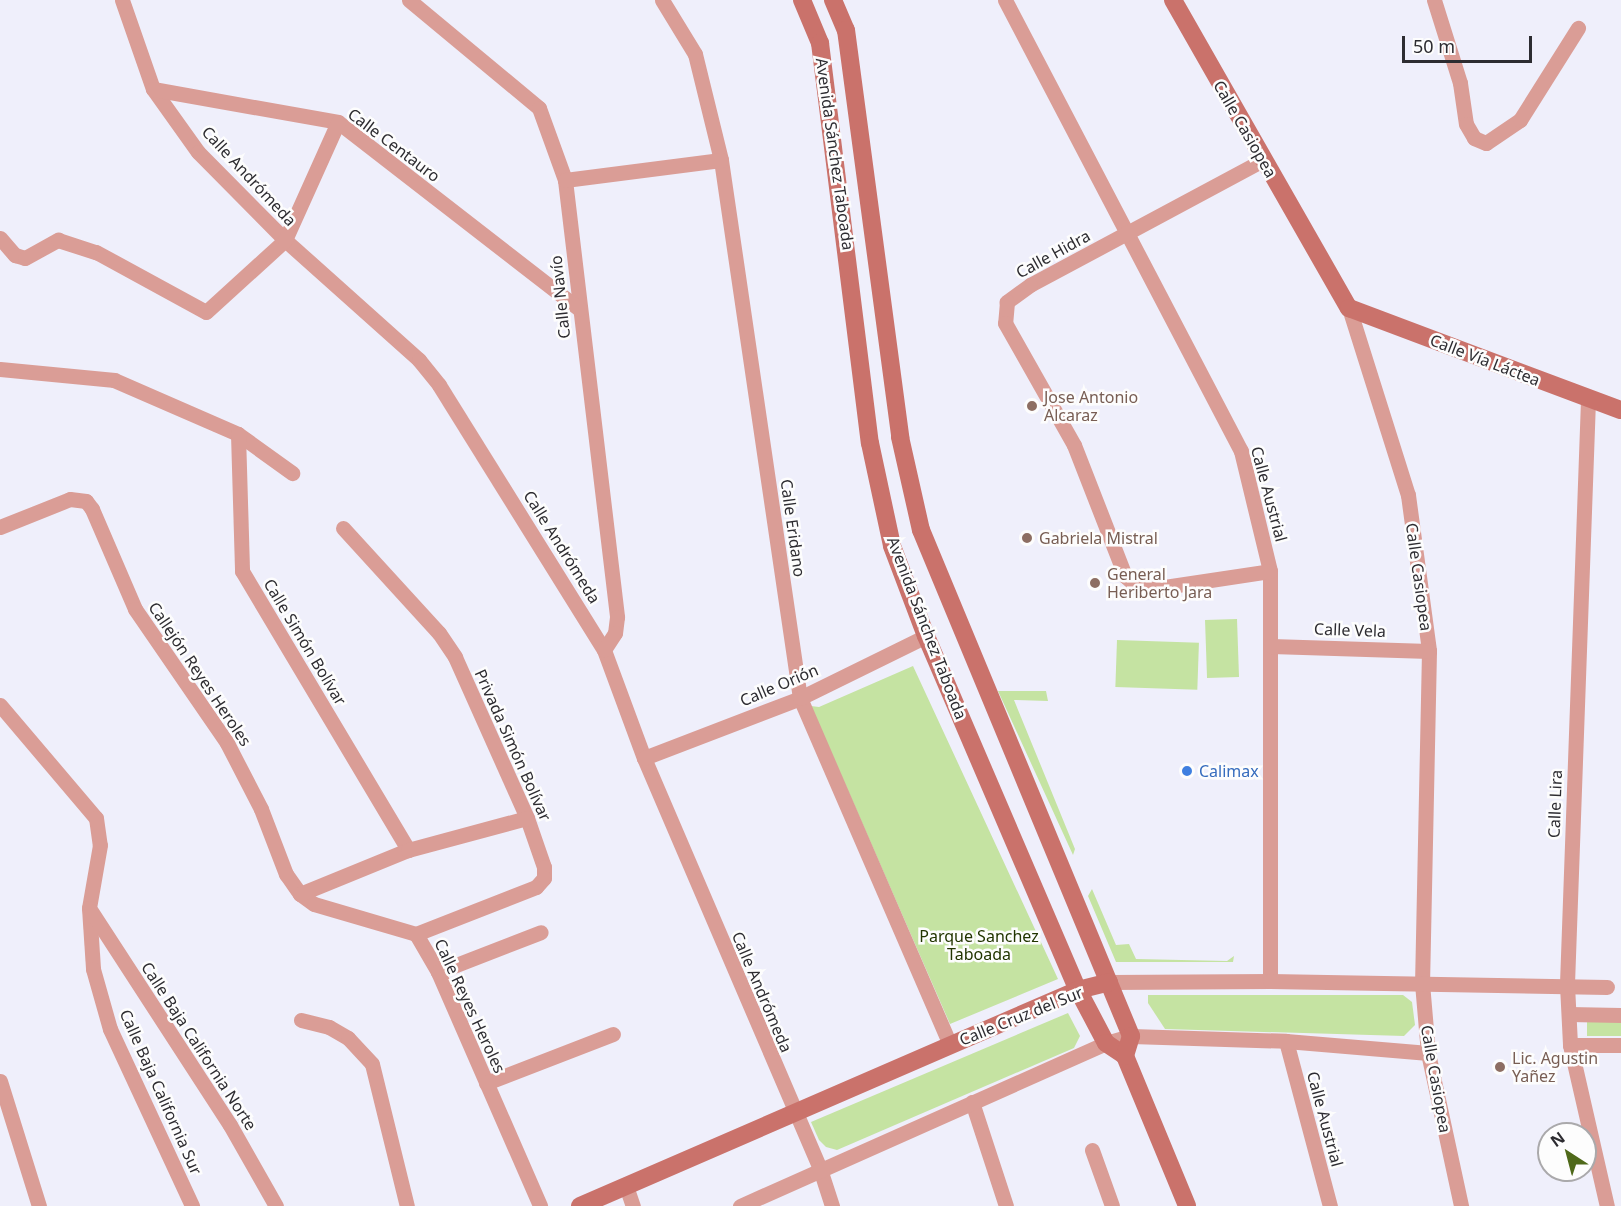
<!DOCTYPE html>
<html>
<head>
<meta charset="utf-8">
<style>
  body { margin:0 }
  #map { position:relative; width:1621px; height:1206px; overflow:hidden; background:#efeffb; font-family:"Noto Sans",sans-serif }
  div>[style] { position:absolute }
  .green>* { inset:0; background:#c5e3a2; transform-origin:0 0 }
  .street>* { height:15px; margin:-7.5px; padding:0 7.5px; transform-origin:7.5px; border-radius:7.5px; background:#da9d96 }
  .secondary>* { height:18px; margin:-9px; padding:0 9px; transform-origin:9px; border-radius:9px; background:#ca726b }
  .dots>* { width:16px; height:16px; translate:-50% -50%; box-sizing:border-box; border:3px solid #fdfdfd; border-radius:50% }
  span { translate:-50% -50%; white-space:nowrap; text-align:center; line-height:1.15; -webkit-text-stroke:5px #fdfdfd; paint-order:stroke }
  .street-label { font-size:16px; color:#2d2c31 }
  .education-label { font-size:16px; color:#785e54 }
  .left { translate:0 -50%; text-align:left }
  .shop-label { font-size:16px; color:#366cbe }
  .park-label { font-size:16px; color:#223500 }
  .north { position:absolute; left:1537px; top:1122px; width:60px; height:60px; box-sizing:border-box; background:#fdfdfd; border:2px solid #aaa9ab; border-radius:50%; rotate:324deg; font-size:16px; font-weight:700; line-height:24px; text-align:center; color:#2d2c31 }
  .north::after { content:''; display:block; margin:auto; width:21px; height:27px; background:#4f691a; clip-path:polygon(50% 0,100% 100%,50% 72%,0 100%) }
  .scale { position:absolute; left:1402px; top:36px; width:130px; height:27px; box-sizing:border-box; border:3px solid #2d2c31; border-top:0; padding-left:8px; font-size:18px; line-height:21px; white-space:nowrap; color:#2d2c31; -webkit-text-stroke:4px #fdfdfd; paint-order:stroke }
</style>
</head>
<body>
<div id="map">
  <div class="green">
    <div style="left:1237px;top:619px;width:58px;height:32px;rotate:88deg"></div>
    <div style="left:1117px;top:640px;width:82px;height:47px;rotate:2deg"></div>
    <div style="clip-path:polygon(913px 666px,1058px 979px,950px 1024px,811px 706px,819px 707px)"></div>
    <div style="clip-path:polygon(998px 691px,1046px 691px,1048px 701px,1014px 700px,1075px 849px,1073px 855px)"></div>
    <div style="clip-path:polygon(1092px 889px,1116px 945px,1129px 944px,1136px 959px,1227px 961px,1234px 956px,1233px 962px,1116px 962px,1088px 896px)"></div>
    <div style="clip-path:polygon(1148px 995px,1403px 995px,1412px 1002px,1415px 1025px,1404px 1036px,1165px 1029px,1148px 1003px)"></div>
    <div style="clip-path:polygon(1068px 1013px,1080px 1036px,1074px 1048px,837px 1150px,826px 1147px,819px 1140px,811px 1122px)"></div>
    <div style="left:1587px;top:1021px;width:34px;height:15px"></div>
  </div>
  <div class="street">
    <div style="left:122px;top:0;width:94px;rotate:70.8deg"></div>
    <div style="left:153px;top:89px;width:77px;rotate:54.5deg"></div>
    <div style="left:198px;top:152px;width:124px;rotate:45.3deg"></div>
    <div style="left:285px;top:240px;width:180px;rotate:41.8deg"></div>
    <div style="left:419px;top:360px;width:32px;rotate:51deg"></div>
    <div style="left:439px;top:385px;width:312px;rotate:58.1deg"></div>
    <div style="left:604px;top:650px;width:115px;rotate:69.7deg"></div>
    <div style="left:644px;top:758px;width:447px;rotate:66.8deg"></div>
    <div style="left:820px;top:1169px;width:39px;rotate:72deg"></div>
    <div style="left:409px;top:0;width:169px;rotate:39.7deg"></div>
    <div style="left:539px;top:108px;width:77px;rotate:70.1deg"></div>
    <div style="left:565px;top:180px;width:440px;rotate:83.2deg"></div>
    <div style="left:617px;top:617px;width:16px;rotate:97deg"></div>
    <div style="left:615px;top:633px;width:20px;rotate:123deg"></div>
    <div style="left:662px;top:0;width:63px;rotate:58.6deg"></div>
    <div style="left:695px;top:54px;width:109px;rotate:76.2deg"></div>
    <div style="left:721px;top:160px;width:544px;rotate:81.65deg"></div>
    <div style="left:800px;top:698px;width:378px;rotate:66.6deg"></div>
    <div style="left:1005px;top:0;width:509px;rotate:62.38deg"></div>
    <div style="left:1241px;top:451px;width:123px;rotate:76.4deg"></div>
    <div style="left:1270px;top:571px;width:410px;rotate:90deg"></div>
    <div style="left:1434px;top:0;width:87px;rotate:72.6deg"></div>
    <div style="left:1460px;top:83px;width:41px;rotate:81.7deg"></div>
    <div style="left:1466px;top:124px;width:16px;rotate:60deg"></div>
    <div style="left:1474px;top:138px;width:13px;rotate:23deg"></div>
    <div style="left:1486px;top:143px;width:41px;rotate:-34.1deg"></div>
    <div style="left:1520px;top:120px;width:109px;rotate:-57.8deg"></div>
    <div style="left:153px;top:89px;width:188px;rotate:10.1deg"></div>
    <div style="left:338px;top:122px;width:305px;rotate:37.8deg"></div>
    <div style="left:1263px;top:160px;width:264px;rotate:151.8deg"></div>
    <div style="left:1030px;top:285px;width:29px;rotate:144deg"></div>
    <div style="left:1007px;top:302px;width:21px;rotate:95deg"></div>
    <div style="left:1005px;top:323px;width:140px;rotate:60.5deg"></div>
    <div style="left:1074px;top:445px;width:141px;rotate:68.7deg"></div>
    <div style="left:1125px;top:576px;width:15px;rotate:42deg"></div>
    <div style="left:1136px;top:586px;width:15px;rotate:11deg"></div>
    <div style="left:1151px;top:589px;width:120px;rotate:-8.6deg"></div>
    <div style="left:565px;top:180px;width:157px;rotate:-7.3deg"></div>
    <div style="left:0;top:238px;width:23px;rotate:49deg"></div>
    <div style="left:15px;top:255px;width:10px;rotate:17deg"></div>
    <div style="left:25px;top:258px;width:38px;rotate:-29deg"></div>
    <div style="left:58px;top:240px;width:40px;rotate:18deg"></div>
    <div style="left:96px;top:252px;width:125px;rotate:28.6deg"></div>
    <div style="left:206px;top:312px;width:107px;rotate:-42.3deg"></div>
    <div style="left:285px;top:240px;width:129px;rotate:-65.8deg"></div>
    <div style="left:1349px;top:308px;width:196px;rotate:72.5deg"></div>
    <div style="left:1408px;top:495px;width:157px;rotate:82.3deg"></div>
    <div style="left:1429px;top:651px;width:332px;rotate:91.2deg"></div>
    <div style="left:1422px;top:983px;width:70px;rotate:85.1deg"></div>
    <div style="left:1428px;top:1053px;width:157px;rotate:77.8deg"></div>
    <div style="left:0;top:369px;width:115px;rotate:5.5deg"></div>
    <div style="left:114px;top:380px;width:135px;rotate:23.5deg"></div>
    <div style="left:238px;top:434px;width:67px;rotate:35.8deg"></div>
    <div style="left:1588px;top:400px;width:585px;rotate:92.06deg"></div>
    <div style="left:1567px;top:985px;width:60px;rotate:87.1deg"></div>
    <div style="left:1570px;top:1045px;width:165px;rotate:77.1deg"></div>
    <div style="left:238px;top:434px;width:137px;rotate:88.3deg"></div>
    <div style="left:242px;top:571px;width:325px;rotate:59.2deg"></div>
    <div style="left:0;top:527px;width:75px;rotate:-21.8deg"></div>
    <div style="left:70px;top:499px;width:16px;rotate:7deg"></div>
    <div style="left:86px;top:501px;width:10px;rotate:53deg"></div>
    <div style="left:92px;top:509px;width:109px;rotate:66.7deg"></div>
    <div style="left:135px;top:609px;width:163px;rotate:55.5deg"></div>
    <div style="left:227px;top:743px;width:74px;rotate:62.7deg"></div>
    <div style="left:261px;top:809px;width:70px;rotate:69deg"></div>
    <div style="left:286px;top:874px;width:24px;rotate:55deg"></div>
    <div style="left:300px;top:894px;width:17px;rotate:36deg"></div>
    <div style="left:314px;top:904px;width:106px;rotate:16.4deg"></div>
    <div style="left:416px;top:934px;width:44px;rotate:59.9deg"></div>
    <div style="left:438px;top:972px;width:255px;rotate:66.4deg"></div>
    <div style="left:343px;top:528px;width:142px;rotate:47.6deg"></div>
    <div style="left:439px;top:633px;width:29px;rotate:56deg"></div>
    <div style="left:455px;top:657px;width:176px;rotate:65.9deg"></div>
    <div style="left:527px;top:818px;width:52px;rotate:70.9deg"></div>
    <div style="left:544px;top:867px;width:11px;rotate:90deg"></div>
    <div style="left:544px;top:878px;width:12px;rotate:132deg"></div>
    <div style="left:536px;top:887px;width:129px;rotate:158.6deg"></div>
    <div style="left:1271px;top:646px;width:158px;rotate:1.8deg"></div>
    <div style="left:0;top:705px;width:148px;rotate:49.7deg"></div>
    <div style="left:96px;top:818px;width:27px;rotate:82deg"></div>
    <div style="left:100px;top:845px;width:64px;rotate:99.9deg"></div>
    <div style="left:89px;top:908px;width:61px;rotate:86.2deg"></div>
    <div style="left:93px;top:969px;width:62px;rotate:74.2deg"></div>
    <div style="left:110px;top:1029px;width:195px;rotate:65.1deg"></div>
    <div style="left:644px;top:758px;width:167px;rotate:-21deg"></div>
    <div style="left:800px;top:698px;width:140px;rotate:-26.2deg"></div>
    <div style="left:300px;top:894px;width:117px;rotate:-22.2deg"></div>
    <div style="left:408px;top:850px;width:123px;rotate:-15.1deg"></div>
    <div style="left:91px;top:911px;width:255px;rotate:57deg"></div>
    <div style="left:230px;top:1125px;width:93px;rotate:60.4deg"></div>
    <div style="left:438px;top:972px;width:110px;rotate:-21.2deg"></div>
    <div style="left:1109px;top:982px;width:161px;rotate:-0.4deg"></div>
    <div style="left:1270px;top:981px;width:337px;rotate:1deg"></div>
    <div style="left:1569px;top:1014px;width:52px;rotate:1.1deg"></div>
    <div style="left:301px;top:1020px;width:29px;rotate:14deg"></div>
    <div style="left:329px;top:1027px;width:22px;rotate:30deg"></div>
    <div style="left:348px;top:1038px;width:35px;rotate:47deg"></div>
    <div style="left:372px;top:1064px;width:146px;rotate:76.2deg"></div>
    <div style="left:1286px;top:1041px;width:171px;rotate:75.1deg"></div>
    <div style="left:1570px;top:1045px;width:51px"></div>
    <div style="left:0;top:1081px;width:131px;rotate:72.7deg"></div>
    <div style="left:486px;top:1083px;width:136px;rotate:-21.1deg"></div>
    <div style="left:972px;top:1102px;width:109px;rotate:71.9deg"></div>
    <div style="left:1092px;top:1150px;width:59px;rotate:70.3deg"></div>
    <div style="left:626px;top:1186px;width:21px;rotate:71deg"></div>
    <div style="left:740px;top:1206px;width:401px;rotate:-24deg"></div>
    <div style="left:1106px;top:1043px;width:26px;rotate:-16deg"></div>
    <div style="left:1131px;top:1036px;width:155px;rotate:1.8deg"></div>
    <div style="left:1286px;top:1041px;width:143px;rotate:4.8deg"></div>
  </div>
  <div class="secondary">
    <div style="left:802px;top:0;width:47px;rotate:67.3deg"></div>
    <div style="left:820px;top:43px;width:403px;rotate:82.9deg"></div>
    <div style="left:870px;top:443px;width:105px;rotate:77.9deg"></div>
    <div style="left:892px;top:546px;width:96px;rotate:69.3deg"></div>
    <div style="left:926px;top:636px;width:385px;rotate:66.8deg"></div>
    <div style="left:1078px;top:990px;width:60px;rotate:62.2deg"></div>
    <div style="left:1106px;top:1043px;width:23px;rotate:34deg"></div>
    <div style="left:1125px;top:1056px;width:162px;rotate:67.5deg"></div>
    <div style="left:833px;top:0;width:33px;rotate:67deg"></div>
    <div style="left:846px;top:30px;width:411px;rotate:82.4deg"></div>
    <div style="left:900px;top:437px;width:95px;rotate:77.3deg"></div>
    <div style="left:921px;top:530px;width:548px;rotate:67.46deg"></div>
    <div style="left:1131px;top:1036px;width:21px;rotate:107deg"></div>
    <div style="left:1173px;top:0;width:355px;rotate:60.3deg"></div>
    <div style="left:1349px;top:308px;width:290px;rotate:20.6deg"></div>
    <div style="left:580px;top:1206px;width:543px;rotate:-23.45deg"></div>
    <div style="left:1078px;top:990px;width:32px;rotate:-14deg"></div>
  </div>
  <div class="dots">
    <div style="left:1032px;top:406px;background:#8d6e63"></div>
    <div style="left:1027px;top:538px;background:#8d6e63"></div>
    <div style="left:1095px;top:583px;background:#8d6e63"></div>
    <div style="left:1187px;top:771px;background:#3f7fe0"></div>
    <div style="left:1500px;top:1067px;background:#8d6e63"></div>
  </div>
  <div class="street-label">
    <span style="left:1245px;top:129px;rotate:60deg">Calle Casiopea</span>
    <span style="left:394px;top:145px;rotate:37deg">Calle Centauro</span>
    <span style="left:835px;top:154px;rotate:82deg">Avenida Sánchez Taboada</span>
    <span style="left:249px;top:176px;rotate:47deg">Calle Andrómeda</span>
    <span style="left:1053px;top:254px;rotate:-29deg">Calle Hidra</span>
    <span style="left:560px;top:297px;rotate:-96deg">Calle Navío</span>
    <span style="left:1485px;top:360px;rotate:21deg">Calle Vía Láctea</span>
    <span style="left:1269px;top:494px;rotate:75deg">Calle Austrial</span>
    <span style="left:793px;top:528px;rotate:82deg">Calle Eridano</span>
    <span style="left:562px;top:547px;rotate:58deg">Calle Andrómeda</span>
    <span style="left:1419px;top:577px;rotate:82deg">Calle Casiopea</span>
    <span style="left:927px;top:628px;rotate:69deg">Avenida Sánchez Taboada</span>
    <span style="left:1350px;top:630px;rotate:2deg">Calle Vela</span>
    <span style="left:305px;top:642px;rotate:59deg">Calle Simón Bolívar</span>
    <span style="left:200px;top:674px;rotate:56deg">Callejón Reyes Heroles</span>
    <span style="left:779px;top:685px;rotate:-23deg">Calle Orión</span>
    <span style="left:513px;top:745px;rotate:66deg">Privada Simón Bolívar</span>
    <span style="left:1555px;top:804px;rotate:-88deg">Calle Lira</span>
    <span style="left:762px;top:992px;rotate:67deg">Calle Andrómeda</span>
    <span style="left:470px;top:1006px;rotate:65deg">Calle Reyes Heroles</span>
    <span style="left:1021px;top:1016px;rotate:-22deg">Calle Cruz del Sur</span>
    <span style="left:199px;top:1046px;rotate:57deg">Calle Baja California Norte</span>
    <span style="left:1436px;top:1079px;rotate:80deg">Calle Casiopea</span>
    <span style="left:161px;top:1092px;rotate:66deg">Calle Baja California Sur</span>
    <span style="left:1325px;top:1119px;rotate:75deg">Calle Austrial</span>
  </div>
  <div class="education-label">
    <span class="left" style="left:1044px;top:406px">Jose Antonio<br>Alcaraz</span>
    <span class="left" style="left:1039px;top:538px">Gabriela Mistral</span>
    <span class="left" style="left:1107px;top:583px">General<br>Heriberto Jara</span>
    <span class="left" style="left:1512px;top:1067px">Lic. Agustin<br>Yañez</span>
  </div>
  <div class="shop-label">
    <span class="left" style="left:1199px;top:771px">Calimax</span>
  </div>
  <div class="park-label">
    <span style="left:979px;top:945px">Parque Sanchez<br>Taboada</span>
  </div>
  <div class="north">N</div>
  <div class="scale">50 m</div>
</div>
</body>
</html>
